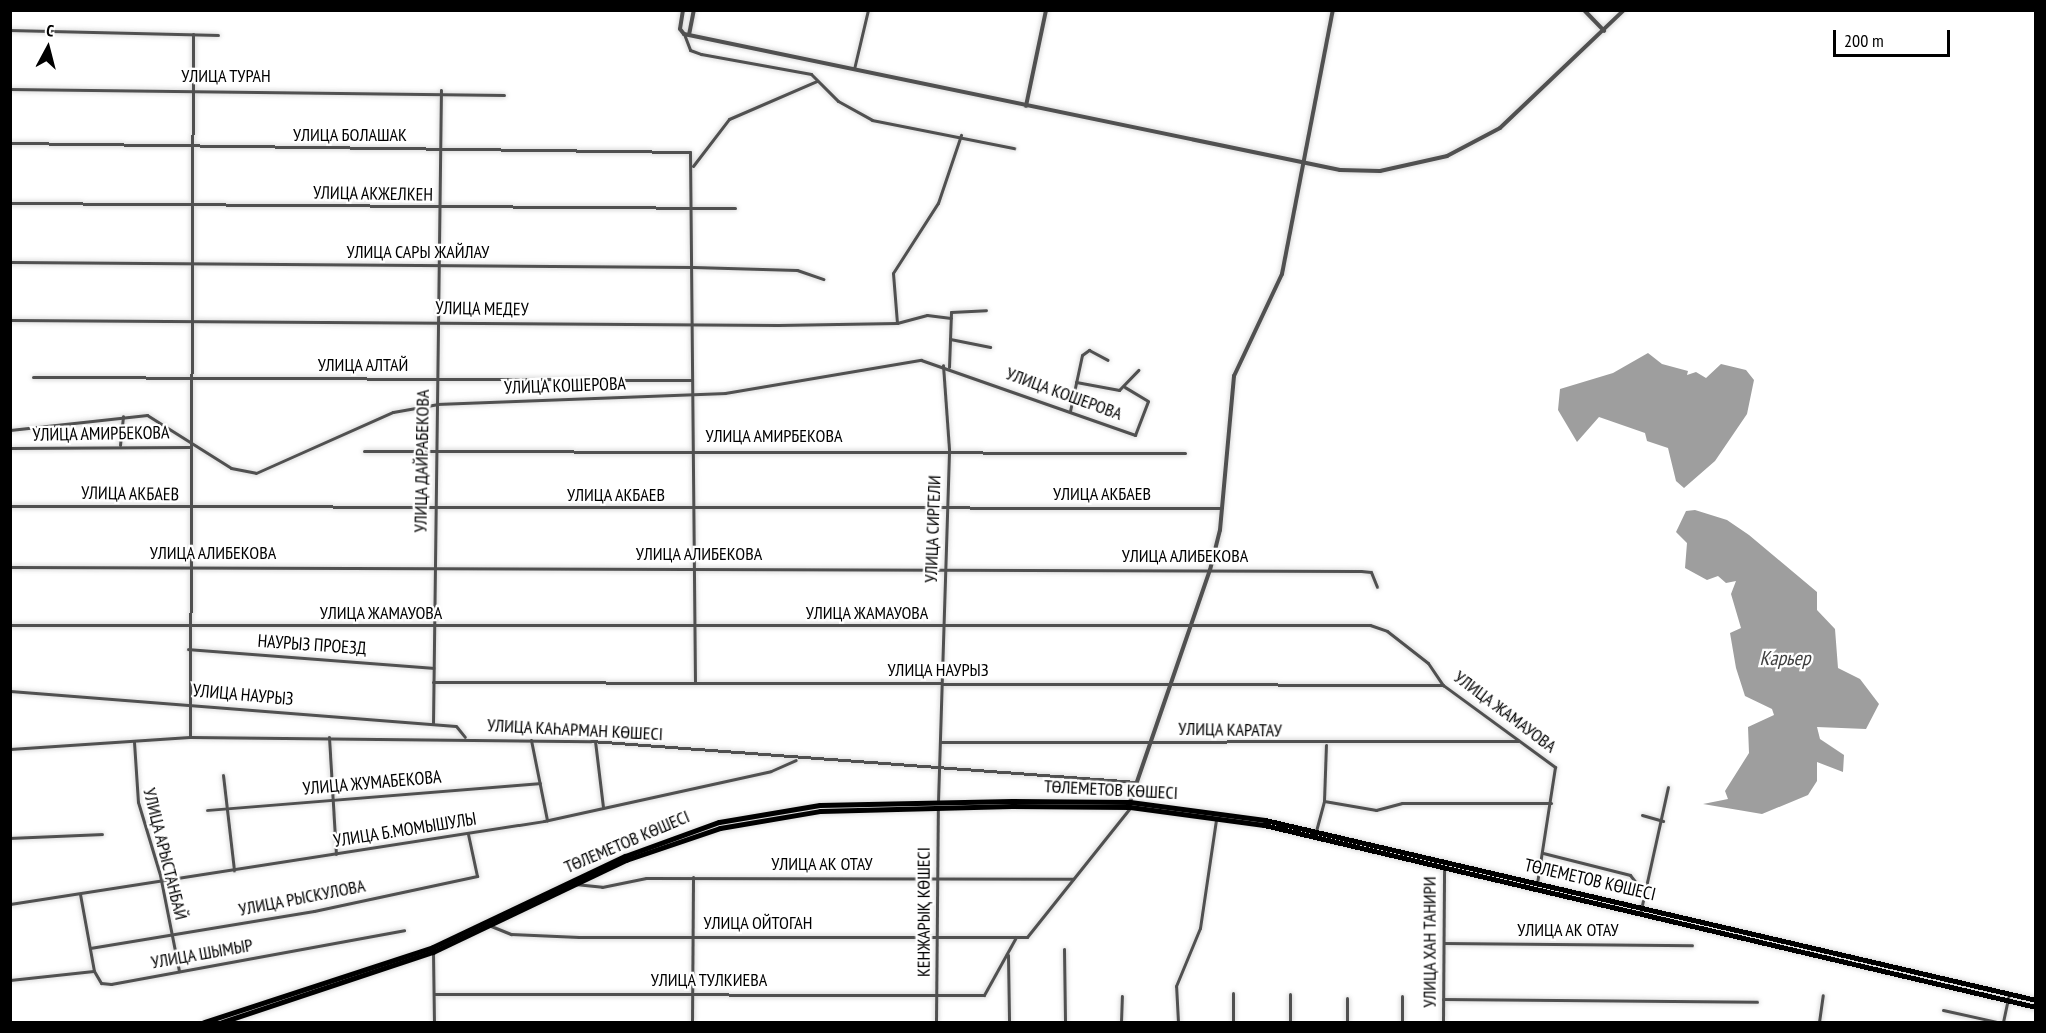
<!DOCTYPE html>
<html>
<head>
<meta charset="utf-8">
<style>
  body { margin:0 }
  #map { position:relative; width:2046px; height:1033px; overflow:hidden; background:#fff; font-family:"PT Sans Narrow",sans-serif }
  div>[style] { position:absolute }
  .water>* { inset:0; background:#9e9e9e }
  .roads { filter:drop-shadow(0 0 2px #dbdbdb) drop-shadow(0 0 2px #dbdbdb) }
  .minor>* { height:3px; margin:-1.5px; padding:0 1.5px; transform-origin:1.5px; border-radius:1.5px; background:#505050 }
  .tertiary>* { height:4px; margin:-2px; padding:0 2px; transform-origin:2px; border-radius:2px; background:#505050 }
  .primary>* { height:5px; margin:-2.5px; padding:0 2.5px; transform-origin:2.5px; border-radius:2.5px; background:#000 }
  span { translate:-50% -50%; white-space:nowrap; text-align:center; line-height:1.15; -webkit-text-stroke:4.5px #fff; paint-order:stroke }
  .street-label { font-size:18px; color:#000 }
  .water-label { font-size:20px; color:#3f3f3f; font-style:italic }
  .frame { position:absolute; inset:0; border:12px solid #000; pointer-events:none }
  .north { position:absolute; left:18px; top:18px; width:60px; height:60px; -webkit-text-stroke:4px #fff; paint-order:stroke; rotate:7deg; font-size:16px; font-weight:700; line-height:24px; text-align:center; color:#000 }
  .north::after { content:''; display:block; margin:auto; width:21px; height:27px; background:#000; clip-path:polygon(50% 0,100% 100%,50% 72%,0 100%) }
  .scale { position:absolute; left:1833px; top:30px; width:117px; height:27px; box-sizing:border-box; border:3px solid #000; border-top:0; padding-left:8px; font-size:18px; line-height:21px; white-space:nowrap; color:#000; -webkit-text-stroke:4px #fff; paint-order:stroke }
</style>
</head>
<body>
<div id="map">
  <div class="water">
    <div style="clip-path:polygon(1648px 353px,1662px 364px,1688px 371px,1687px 375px,1696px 372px,1706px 378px,1721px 364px,1746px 370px,1754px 380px,1747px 414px,1715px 461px,1684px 488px,1676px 481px,1668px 448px,1647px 441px,1645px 433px,1599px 417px,1577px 442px,1558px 410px,1560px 389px,1613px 373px)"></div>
    <div style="clip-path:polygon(1695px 510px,1727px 520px,1749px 535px,1817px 592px,1817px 610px,1835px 629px,1838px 668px,1860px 679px,1879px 704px,1866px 729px,1817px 727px,1820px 739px,1844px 755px,1843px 772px,1817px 762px,1817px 781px,1808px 795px,1762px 814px,1703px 804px,1728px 799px,1725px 791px,1749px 753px,1748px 727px,1774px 715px,1772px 709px,1745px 696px,1736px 668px,1730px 633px,1741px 628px,1731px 594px,1736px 581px,1726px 583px,1718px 576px,1707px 580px,1685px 568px,1687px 543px,1676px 532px,1686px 511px)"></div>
  </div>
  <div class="roads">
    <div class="minor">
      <div style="left:10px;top:30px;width:208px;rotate:1.4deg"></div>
      <div style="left:684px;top:34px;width:17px;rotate:69deg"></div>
      <div style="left:690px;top:50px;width:12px;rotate:20deg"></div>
      <div style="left:701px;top:54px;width:112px;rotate:10.3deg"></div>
      <div style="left:811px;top:74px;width:38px;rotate:45deg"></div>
      <div style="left:838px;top:101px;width:39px;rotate:29deg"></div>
      <div style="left:872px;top:120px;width:145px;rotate:11.2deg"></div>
      <div style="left:854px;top:69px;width:61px;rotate:-76.7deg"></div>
      <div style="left:10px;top:89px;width:494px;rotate:0.7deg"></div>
      <div style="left:10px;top:143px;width:680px;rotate:0.76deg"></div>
      <div style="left:690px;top:152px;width:530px;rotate:89.46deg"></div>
      <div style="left:693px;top:166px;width:59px;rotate:-52.5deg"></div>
      <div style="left:729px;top:119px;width:96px;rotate:-23.4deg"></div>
      <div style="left:10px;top:203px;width:725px;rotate:0.4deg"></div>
      <div style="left:10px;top:262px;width:683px;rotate:0.42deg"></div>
      <div style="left:693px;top:267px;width:104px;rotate:1.7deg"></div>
      <div style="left:797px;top:270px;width:28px;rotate:19deg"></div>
      <div style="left:10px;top:320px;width:768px;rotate:0.37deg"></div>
      <div style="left:778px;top:325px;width:119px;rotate:-1deg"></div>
      <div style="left:897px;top:323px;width:31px;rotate:-15deg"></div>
      <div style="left:927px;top:315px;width:24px;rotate:7deg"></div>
      <div style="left:897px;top:323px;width:50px;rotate:-94.6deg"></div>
      <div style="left:893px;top:273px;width:83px;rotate:-57.3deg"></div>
      <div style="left:938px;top:203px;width:72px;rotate:-71.3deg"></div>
      <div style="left:950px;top:339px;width:41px;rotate:11.3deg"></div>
      <div style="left:949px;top:367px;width:55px;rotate:-87.9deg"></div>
      <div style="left:951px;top:312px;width:35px;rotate:-3deg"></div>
      <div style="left:33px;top:377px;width:659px;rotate:0.26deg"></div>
      <div style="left:1076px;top:382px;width:44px;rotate:10.5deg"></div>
      <div style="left:1119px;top:390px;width:28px;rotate:-46deg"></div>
      <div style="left:1070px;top:411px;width:57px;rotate:-77.9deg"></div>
      <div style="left:1082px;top:355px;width:9px;rotate:-36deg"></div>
      <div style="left:1089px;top:350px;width:21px;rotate:28deg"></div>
      <div style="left:10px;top:430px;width:138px;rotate:-6.2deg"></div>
      <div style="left:147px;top:415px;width:99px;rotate:32.2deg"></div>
      <div style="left:231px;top:468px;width:25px;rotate:11deg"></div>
      <div style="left:256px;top:473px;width:150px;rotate:-24deg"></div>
      <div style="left:393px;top:412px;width:46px;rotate:-10.1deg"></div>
      <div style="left:438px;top:404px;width:287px;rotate:-2.2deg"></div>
      <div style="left:725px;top:393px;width:199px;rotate:-9.6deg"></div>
      <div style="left:921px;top:360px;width:227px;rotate:19.3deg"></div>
      <div style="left:1135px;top:435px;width:36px;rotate:-69deg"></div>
      <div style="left:1148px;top:401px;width:27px;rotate:-149deg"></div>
      <div style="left:120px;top:445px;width:29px;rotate:-84deg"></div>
      <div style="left:10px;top:448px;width:181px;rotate:-0.3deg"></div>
      <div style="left:364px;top:451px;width:821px;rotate:0.14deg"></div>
      <div style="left:10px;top:506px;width:1211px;rotate:0.09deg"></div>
      <div style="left:10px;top:567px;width:1351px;rotate:0.17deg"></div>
      <div style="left:1361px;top:571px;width:10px;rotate:6deg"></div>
      <div style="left:1371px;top:572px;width:16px;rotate:68deg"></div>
      <div style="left:10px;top:625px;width:1360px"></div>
      <div style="left:1370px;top:625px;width:18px;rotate:19deg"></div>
      <div style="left:1387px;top:631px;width:52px;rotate:38deg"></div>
      <div style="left:1428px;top:663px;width:27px;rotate:56deg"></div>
      <div style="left:1443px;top:685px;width:139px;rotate:36.2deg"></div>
      <div style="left:1555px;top:767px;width:117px;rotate:98.8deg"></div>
      <div style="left:188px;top:649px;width:246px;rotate:4.4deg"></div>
      <div style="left:433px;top:682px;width:1010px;rotate:0.17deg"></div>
      <div style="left:10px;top:691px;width:447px;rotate:4.5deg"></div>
      <div style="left:456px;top:726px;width:14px;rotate:51deg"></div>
      <div style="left:433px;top:724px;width:634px;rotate:-89.28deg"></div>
      <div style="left:190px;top:737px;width:703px;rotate:-89.76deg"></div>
      <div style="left:329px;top:737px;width:117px;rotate:86.6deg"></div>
      <div style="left:531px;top:740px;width:82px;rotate:78.7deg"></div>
      <div style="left:595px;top:741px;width:66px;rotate:83.1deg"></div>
      <div style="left:134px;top:742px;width:60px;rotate:86.2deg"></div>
      <div style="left:138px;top:802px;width:76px;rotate:73.2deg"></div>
      <div style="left:160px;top:875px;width:98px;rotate:78.8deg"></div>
      <div style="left:941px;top:742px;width:577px;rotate:-0.1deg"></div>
      <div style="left:10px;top:749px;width:180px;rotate:-3.8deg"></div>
      <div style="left:190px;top:737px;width:401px;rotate:0.6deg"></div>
      <div style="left:591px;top:741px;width:547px;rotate:4.3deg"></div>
      <div style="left:223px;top:775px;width:96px;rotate:83.4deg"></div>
      <div style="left:1324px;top:801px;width:53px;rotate:9.8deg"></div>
      <div style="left:1376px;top:810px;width:27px;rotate:-15deg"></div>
      <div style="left:1402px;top:803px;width:149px"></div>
      <div style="left:938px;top:802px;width:353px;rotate:-88.2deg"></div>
      <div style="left:949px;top:449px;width:84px;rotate:-94.1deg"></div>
      <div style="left:207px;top:810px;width:334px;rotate:-4.6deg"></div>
      <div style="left:1642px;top:815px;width:22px;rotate:16deg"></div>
      <div style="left:1316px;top:831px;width:31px;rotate:-75deg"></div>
      <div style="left:1324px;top:801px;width:56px;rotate:-88deg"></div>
      <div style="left:10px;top:838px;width:92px;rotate:-2.5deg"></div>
      <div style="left:1543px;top:853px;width:90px;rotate:14.2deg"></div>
      <div style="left:1630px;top:875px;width:23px;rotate:52deg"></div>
      <div style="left:575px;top:884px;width:27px;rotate:6deg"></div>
      <div style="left:602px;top:887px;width:45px;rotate:-11.6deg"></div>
      <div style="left:646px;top:878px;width:427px;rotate:0.1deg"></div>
      <div style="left:80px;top:894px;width:78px;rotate:79.7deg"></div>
      <div style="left:10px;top:904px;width:540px;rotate:-8.83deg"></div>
      <div style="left:544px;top:821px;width:232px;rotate:-12.4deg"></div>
      <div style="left:771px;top:771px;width:27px;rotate:-24deg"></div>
      <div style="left:1640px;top:914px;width:130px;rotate:-77.6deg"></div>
      <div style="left:491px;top:926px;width:22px;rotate:22deg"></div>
      <div style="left:511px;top:934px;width:68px;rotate:2.5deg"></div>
      <div style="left:579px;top:937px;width:448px"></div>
      <div style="left:1027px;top:937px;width:165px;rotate:-51.4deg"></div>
      <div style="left:1444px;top:943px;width:248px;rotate:0.5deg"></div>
      <div style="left:90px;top:948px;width:227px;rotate:-9.4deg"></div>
      <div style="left:314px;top:911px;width:167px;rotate:-12.1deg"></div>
      <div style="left:477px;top:876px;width:43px;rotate:-102.1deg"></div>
      <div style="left:1064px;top:949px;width:73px;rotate:89.2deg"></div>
      <div style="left:433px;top:952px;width:70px;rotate:89.2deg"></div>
      <div style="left:1008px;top:955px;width:67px;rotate:89.1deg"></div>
      <div style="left:10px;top:980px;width:84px;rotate:-6.1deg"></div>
      <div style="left:94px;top:971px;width:14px;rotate:60deg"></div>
      <div style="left:101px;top:983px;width:10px;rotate:6deg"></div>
      <div style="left:111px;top:984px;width:298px;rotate:-10.4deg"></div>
      <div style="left:434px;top:994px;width:550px;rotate:0.1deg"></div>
      <div style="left:984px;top:995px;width:66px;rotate:-61.1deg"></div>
      <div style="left:1443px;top:999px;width:314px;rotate:0.5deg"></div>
      <div style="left:1943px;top:1010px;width:55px;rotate:12.5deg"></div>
      <div style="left:692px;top:1022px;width:145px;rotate:-89.6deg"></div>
      <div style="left:936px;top:1022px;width:214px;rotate:-89.5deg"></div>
      <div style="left:1121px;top:1022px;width:26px;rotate:-88deg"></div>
      <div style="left:1178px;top:1022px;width:36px;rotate:-93deg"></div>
      <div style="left:1176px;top:986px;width:63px;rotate:-67.5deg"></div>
      <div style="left:1200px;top:928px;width:109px;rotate:-81.6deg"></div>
      <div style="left:1233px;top:1022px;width:29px;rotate:-90deg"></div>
      <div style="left:1290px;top:1022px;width:28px;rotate:-90deg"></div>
      <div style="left:1347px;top:1022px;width:24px;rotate:-90deg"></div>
      <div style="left:1402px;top:1022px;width:26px;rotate:-90deg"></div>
      <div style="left:1443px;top:1022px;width:155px;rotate:-89.6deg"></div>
      <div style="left:1819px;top:1022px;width:27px;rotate:-82deg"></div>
      <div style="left:2003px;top:1022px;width:29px;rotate:-78deg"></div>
    </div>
    <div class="tertiary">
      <div style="left:683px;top:10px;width:19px;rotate:99deg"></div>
      <div style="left:680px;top:29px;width:6px;rotate:51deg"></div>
      <div style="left:684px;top:34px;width:670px;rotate:11.71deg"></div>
      <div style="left:1340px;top:170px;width:40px;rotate:1.4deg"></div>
      <div style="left:1380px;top:171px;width:69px;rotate:-12.6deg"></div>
      <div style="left:1447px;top:156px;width:60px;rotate:-27.8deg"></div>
      <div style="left:1500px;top:128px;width:171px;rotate:-43.6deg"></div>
      <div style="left:1584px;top:10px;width:29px;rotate:46deg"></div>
      <div style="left:689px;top:35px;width:25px;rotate:-79deg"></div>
      <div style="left:1026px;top:106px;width:98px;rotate:-78.2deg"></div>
      <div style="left:1130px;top:802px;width:245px;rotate:-71deg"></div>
      <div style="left:1210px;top:570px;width:41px;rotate:-76deg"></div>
      <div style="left:1220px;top:530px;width:155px;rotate:-84.8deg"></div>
      <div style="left:1234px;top:376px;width:113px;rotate:-64.8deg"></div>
      <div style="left:1282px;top:274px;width:269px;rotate:-79.1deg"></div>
    </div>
    <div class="primary">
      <div style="left:204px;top:1022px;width:241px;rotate:-18.1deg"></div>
      <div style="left:433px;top:947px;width:212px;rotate:-25.4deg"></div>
      <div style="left:625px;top:856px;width:100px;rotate:-19.9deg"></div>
      <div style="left:719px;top:822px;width:102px;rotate:-9.6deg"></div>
      <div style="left:820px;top:805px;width:192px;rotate:-1.2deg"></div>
      <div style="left:1012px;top:801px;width:118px;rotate:0.5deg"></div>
      <div style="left:1130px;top:802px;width:136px;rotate:7.6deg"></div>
      <div style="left:1265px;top:820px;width:792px;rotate:13.14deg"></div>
      <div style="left:222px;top:1022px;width:222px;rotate:-18.4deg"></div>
      <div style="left:433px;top:952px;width:214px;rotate:-25.5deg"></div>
      <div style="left:626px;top:860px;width:99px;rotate:-18.8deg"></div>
      <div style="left:720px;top:828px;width:101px;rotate:-9.6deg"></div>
      <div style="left:820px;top:811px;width:192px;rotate:-1.5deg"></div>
      <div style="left:1012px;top:806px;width:118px;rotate:0.5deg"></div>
      <div style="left:1130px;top:807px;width:135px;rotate:7.7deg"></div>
      <div style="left:1264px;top:825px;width:793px;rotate:13.27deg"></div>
    </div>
  </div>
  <div class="street-label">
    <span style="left:226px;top:76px">УЛИЦА ТУРАН</span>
    <span style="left:350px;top:135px">УЛИЦА БОЛАШАК</span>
    <span style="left:373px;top:194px;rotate:1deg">УЛИЦА АКЖЕЛКЕН</span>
    <span style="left:418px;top:252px">УЛИЦА САРЫ ЖАЙЛАУ</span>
    <span style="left:482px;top:309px;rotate:1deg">УЛИЦА МЕДЕУ</span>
    <span style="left:363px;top:365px">УЛИЦА АЛТАЙ</span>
    <span style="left:565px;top:386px;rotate:-2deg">УЛИЦА КОШЕРОВА</span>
    <span style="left:1064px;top:394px;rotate:20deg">УЛИЦА КОШЕРОВА</span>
    <span style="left:101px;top:434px;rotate:-1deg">УЛИЦА АМИРБЕКОВА</span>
    <span style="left:774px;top:436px">УЛИЦА АМИРБЕКОВА</span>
    <span style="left:422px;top:461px;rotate:-89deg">УЛИЦА ДАЙРАБЕКОВА</span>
    <span style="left:130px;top:494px;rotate:1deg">УЛИЦА АКБАЕВ</span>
    <span style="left:1102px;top:494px">УЛИЦА АКБАЕВ</span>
    <span style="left:616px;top:495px">УЛИЦА АКБАЕВ</span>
    <span style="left:933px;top:529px;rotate:-88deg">УЛИЦА СИРГЕЛИ</span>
    <span style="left:213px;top:553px">УЛИЦА АЛИБЕКОВА</span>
    <span style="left:699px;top:554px">УЛИЦА АЛИБЕКОВА</span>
    <span style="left:1185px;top:556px">УЛИЦА АЛИБЕКОВА</span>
    <span style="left:381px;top:613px">УЛИЦА ЖАМАУОВА</span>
    <span style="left:867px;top:613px">УЛИЦА ЖАМАУОВА</span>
    <span style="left:312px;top:645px;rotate:4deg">НАУРЫЗ ПРОЕЗД</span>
    <span style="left:938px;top:670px">УЛИЦА НАУРЫЗ</span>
    <span style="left:243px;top:695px;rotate:5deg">УЛИЦА НАУРЫЗ</span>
    <span style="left:1505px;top:712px;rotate:37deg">УЛИЦА ЖАМАУОВА</span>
    <span style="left:575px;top:730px;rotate:3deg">УЛИЦА КАҺАРМАН КӨШЕСІ</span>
    <span style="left:1230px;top:730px;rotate:1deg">УЛИЦА КАРАТАУ</span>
    <span style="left:372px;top:783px;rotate:-5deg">УЛИЦА ЖУМАБЕКОВА</span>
    <span style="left:1111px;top:790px;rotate:3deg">ТӨЛЕМЕТОВ КӨШЕСІ</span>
    <span style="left:405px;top:830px;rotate:-9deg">УЛИЦА Б.МОМЫШУЛЫ</span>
    <span style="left:627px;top:842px;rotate:-23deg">ТӨЛЕМЕТОВ КӨШЕСІ</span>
    <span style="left:165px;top:854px;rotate:76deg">УЛИЦА АРЫСТАНБАЙ</span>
    <span style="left:822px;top:864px">УЛИЦА АК ОТАУ</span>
    <span style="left:1590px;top:880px;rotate:13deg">ТӨЛЕМЕТОВ КӨШЕСІ</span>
    <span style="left:302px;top:898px;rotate:-11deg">УЛИЦА РЫСКУЛОВА</span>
    <span style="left:924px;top:912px;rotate:-90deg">КЕНЖАРЫҚ КӨШЕСІ</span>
    <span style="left:758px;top:923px">УЛИЦА ОЙТОГАН</span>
    <span style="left:1568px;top:930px">УЛИЦА АК ОТАУ</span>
    <span style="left:1430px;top:942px;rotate:-90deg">УЛИЦА ХАН ТАНИРИ</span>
    <span style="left:202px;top:954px;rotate:-10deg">УЛИЦА ШЫМЫР</span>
    <span style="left:709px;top:980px">УЛИЦА ТУЛКИЕВА</span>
  </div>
  <div class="water-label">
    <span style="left:1785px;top:658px">Карьер</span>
  </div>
  <div class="frame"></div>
  <div class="north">С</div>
  <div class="scale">200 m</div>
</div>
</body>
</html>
